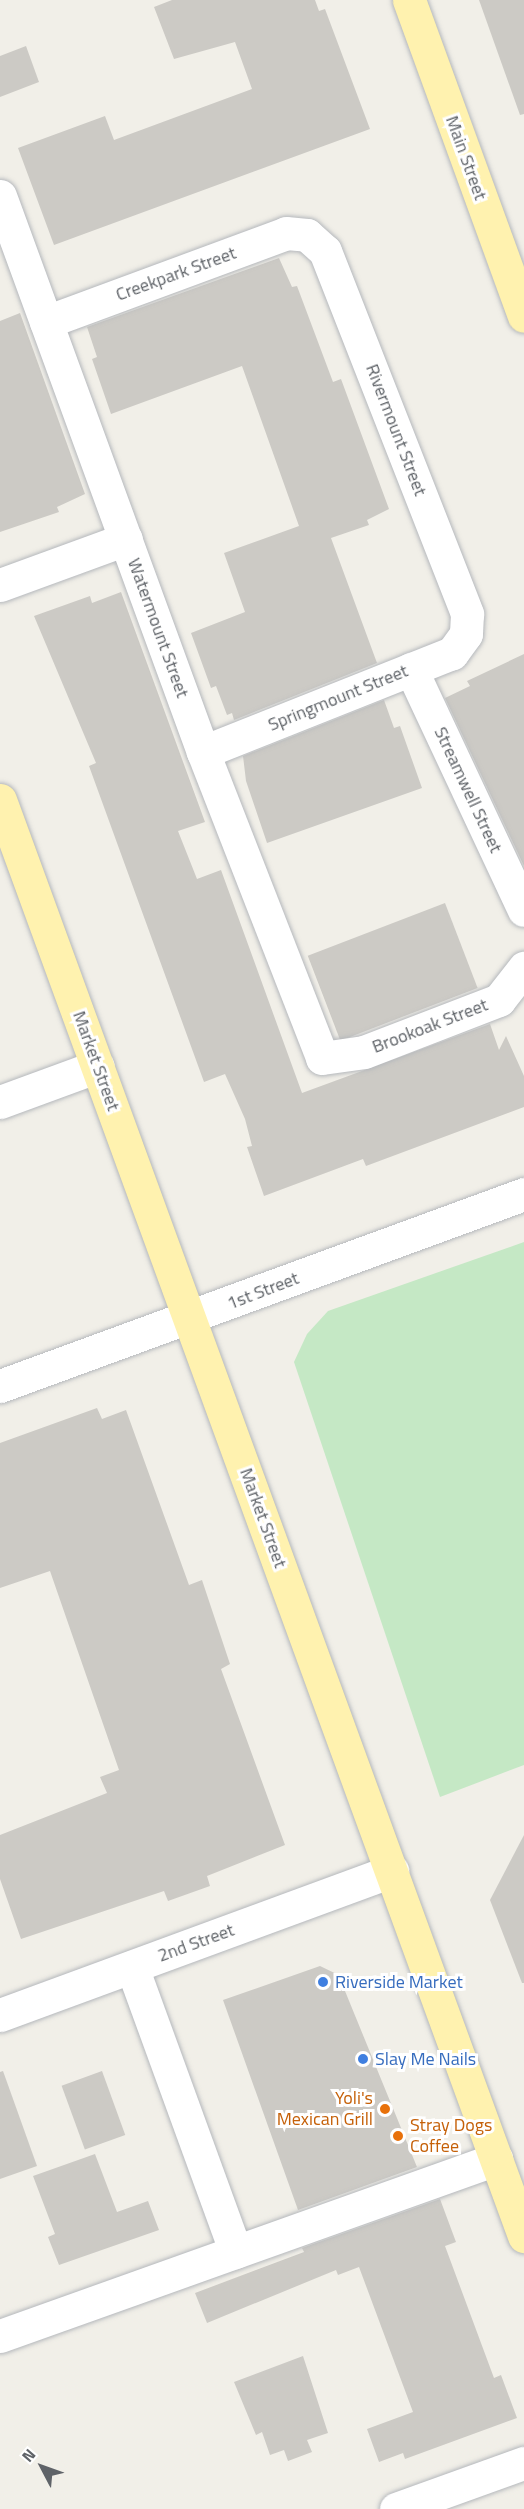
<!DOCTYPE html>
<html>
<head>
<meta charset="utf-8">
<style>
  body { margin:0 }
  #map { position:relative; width:524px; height:2509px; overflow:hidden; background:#f1efe8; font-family:"Titillium Web",sans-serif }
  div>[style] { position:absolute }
  .green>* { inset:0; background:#c5e8c5 }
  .building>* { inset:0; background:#cccac5; transform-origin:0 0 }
  .roads { filter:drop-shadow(0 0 2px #b5b8bc) drop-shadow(0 0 2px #b5b8bc) }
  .minor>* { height:33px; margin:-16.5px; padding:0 16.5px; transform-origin:16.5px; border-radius:16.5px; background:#fff }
  .major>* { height:33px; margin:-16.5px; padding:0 16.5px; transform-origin:16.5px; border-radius:16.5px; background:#fff2af }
  .dots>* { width:16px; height:16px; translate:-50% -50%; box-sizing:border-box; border:3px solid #fff; border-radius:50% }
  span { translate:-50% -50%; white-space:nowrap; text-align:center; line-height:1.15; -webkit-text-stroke:6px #fff; paint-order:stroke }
  .street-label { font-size:18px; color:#5f6368 }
  .shop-label { font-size:18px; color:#366cbe }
  .left { translate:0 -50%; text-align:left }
  .food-label { font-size:18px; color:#c56008 }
  .right { translate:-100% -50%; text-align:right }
  .north { position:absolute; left:12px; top:2437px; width:60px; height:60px; -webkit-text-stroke:4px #fff; paint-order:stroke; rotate:311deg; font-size:16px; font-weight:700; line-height:24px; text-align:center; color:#5f6368 }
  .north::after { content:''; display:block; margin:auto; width:21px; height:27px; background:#5f6368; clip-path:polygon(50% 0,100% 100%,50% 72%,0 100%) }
</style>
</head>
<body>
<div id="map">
  <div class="green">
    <div style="clip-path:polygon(524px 1242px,524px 1765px,440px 1797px,294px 1362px,307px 1334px,328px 1311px)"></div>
  </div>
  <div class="building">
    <div style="clip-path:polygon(172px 0,315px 0,319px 11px,325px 9px,370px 129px,54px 245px,18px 148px,105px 116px,114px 140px,252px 89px,235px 42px,174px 59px,154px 7px)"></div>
    <div style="clip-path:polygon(479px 0,524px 0,524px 114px,520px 115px)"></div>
    <div style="clip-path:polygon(26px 46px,39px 82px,0 97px,0 56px)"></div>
    <div style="clip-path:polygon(279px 258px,292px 287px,297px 286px,333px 382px,341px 379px,389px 509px,367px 520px,369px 525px,331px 538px,377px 663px,234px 720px,232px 713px,227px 715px,216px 686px,211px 688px,191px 633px,245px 612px,224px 553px,299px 526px,242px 366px,111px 414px,92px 359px,97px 357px,87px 327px)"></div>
    <div style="clip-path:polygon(20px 313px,85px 494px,57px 507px,59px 512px,0 532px,0 321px)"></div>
    <div style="clip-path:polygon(121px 592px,205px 822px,178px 831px,197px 879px,221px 870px,302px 1093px,490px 1024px,499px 1050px,506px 1036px,524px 1076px,524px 1107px,366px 1166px,363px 1159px,264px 1196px,247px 1147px,252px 1146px,245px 1119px,225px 1074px,204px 1082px,89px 766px,96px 763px,34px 616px,90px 596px,92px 603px)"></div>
    <div style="clip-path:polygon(524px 654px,524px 866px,445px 698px,470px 686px,467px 681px)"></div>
    <div style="clip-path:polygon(384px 700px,394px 728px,400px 726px,422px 788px,267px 843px,246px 781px,243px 756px)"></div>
    <div style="left:445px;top:903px;width:91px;height:147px;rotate:69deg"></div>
    <div style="clip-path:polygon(97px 1408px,102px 1419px,126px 1410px,189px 1585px,202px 1580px,230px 1664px,221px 1669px,285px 1845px,207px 1876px,210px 1886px,168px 1901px,164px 1891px,21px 1939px,0 1879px,0 1835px,107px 1793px,100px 1777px,119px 1770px,50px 1571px,0 1588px,0 1443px)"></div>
    <div style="clip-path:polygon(524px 1835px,524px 1983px,522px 1983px,490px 1900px)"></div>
    <div style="clip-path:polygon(320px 1966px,349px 1980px,345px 1991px,417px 2167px,298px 2210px,223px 2000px)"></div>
    <div style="clip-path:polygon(3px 2071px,37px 2166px,0 2179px,0 2072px)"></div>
    <div style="left:102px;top:2071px;width:68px;height:43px;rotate:70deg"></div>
    <div style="clip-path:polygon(95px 2154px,117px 2212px,148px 2201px,159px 2230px,59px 2265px,48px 2237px,55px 2234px,33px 2176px)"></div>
    <div style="clip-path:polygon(440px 2199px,456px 2242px,445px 2246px,494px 2378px,501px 2375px,517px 2418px,405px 2459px,403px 2453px,379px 2462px,367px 2429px,413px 2412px,359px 2267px,338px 2275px,336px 2270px,207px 2323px,195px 2293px,304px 2252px,302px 2248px)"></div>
    <div style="clip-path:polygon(303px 2356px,328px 2433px,307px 2440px,312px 2452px,288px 2461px,284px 2450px,270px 2455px,262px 2432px,256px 2435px,234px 2382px)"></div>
  </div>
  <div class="roads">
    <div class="minor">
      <div style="left:0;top:196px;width:592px;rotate:69.94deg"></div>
      <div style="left:203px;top:752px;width:328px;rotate:68.7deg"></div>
      <div style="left:322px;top:1058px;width:42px;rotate:-8.1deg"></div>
      <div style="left:364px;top:1052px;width:145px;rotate:-21.1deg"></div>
      <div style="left:499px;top:1000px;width:41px;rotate:-52deg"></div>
      <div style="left:46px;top:322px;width:256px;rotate:-20.3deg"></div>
      <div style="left:286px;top:233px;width:21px;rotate:5deg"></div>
      <div style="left:307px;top:235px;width:24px;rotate:42deg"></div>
      <div style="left:325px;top:251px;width:390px;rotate:68.6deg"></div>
      <div style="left:467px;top:614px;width:20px;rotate:93deg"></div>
      <div style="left:466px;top:634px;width:24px;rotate:126deg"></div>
      <div style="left:452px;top:653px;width:268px;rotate:158.3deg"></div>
      <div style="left:0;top:585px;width:134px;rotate:-20.1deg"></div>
      <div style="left:411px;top:669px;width:266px;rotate:64.9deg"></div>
      <div style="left:0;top:1102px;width:104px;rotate:-20.2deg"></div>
      <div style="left:0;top:1386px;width:558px;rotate:-20.12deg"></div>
      <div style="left:132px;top:1967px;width:303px;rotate:70deg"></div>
      <div style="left:0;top:2015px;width:418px;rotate:-20.2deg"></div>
      <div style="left:0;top:2336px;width:527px;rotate:-19.64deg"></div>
      <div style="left:396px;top:2509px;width:136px;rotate:-19.8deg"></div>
    </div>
    <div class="major">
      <div style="left:409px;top:0;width:336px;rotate:70deg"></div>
      <div style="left:0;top:800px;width:1529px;rotate:69.95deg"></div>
    </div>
  </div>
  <div class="dots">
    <div style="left:323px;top:1982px;background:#3f7fe0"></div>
    <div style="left:363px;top:2059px;background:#3f7fe0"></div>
    <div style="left:385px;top:2109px;background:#e8710a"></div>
    <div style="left:398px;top:2136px;background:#e8710a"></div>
  </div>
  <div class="street-label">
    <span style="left:466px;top:158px;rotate:70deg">Main Street</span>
    <span style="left:176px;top:274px;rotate:-20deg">Creekpark Street</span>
    <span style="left:396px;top:430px;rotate:69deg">Rivermount Street</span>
    <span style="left:158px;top:628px;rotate:70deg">Watermount Street</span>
    <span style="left:338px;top:698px;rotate:-22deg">Springmount Street</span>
    <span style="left:468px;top:790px;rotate:65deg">Streamwell Street</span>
    <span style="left:430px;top:1026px;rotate:-21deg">Brookoak Street</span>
    <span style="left:96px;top:1061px;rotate:70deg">Market Street</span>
    <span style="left:263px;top:1291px;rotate:-21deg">1st Street</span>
    <span style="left:263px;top:1518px;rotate:70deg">Market Street</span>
    <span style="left:196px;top:1943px;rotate:-20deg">2nd Street</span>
  </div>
  <div class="shop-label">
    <span class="left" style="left:335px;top:1982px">Riverside Market</span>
    <span class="left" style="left:375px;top:2059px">Slay Me Nails</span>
  </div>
  <div class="food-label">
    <span class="right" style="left:373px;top:2109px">Yoli's<br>Mexican Grill</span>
    <span class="left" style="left:410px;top:2136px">Stray Dogs<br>Coffee</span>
  </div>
  <div class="north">N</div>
</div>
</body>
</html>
